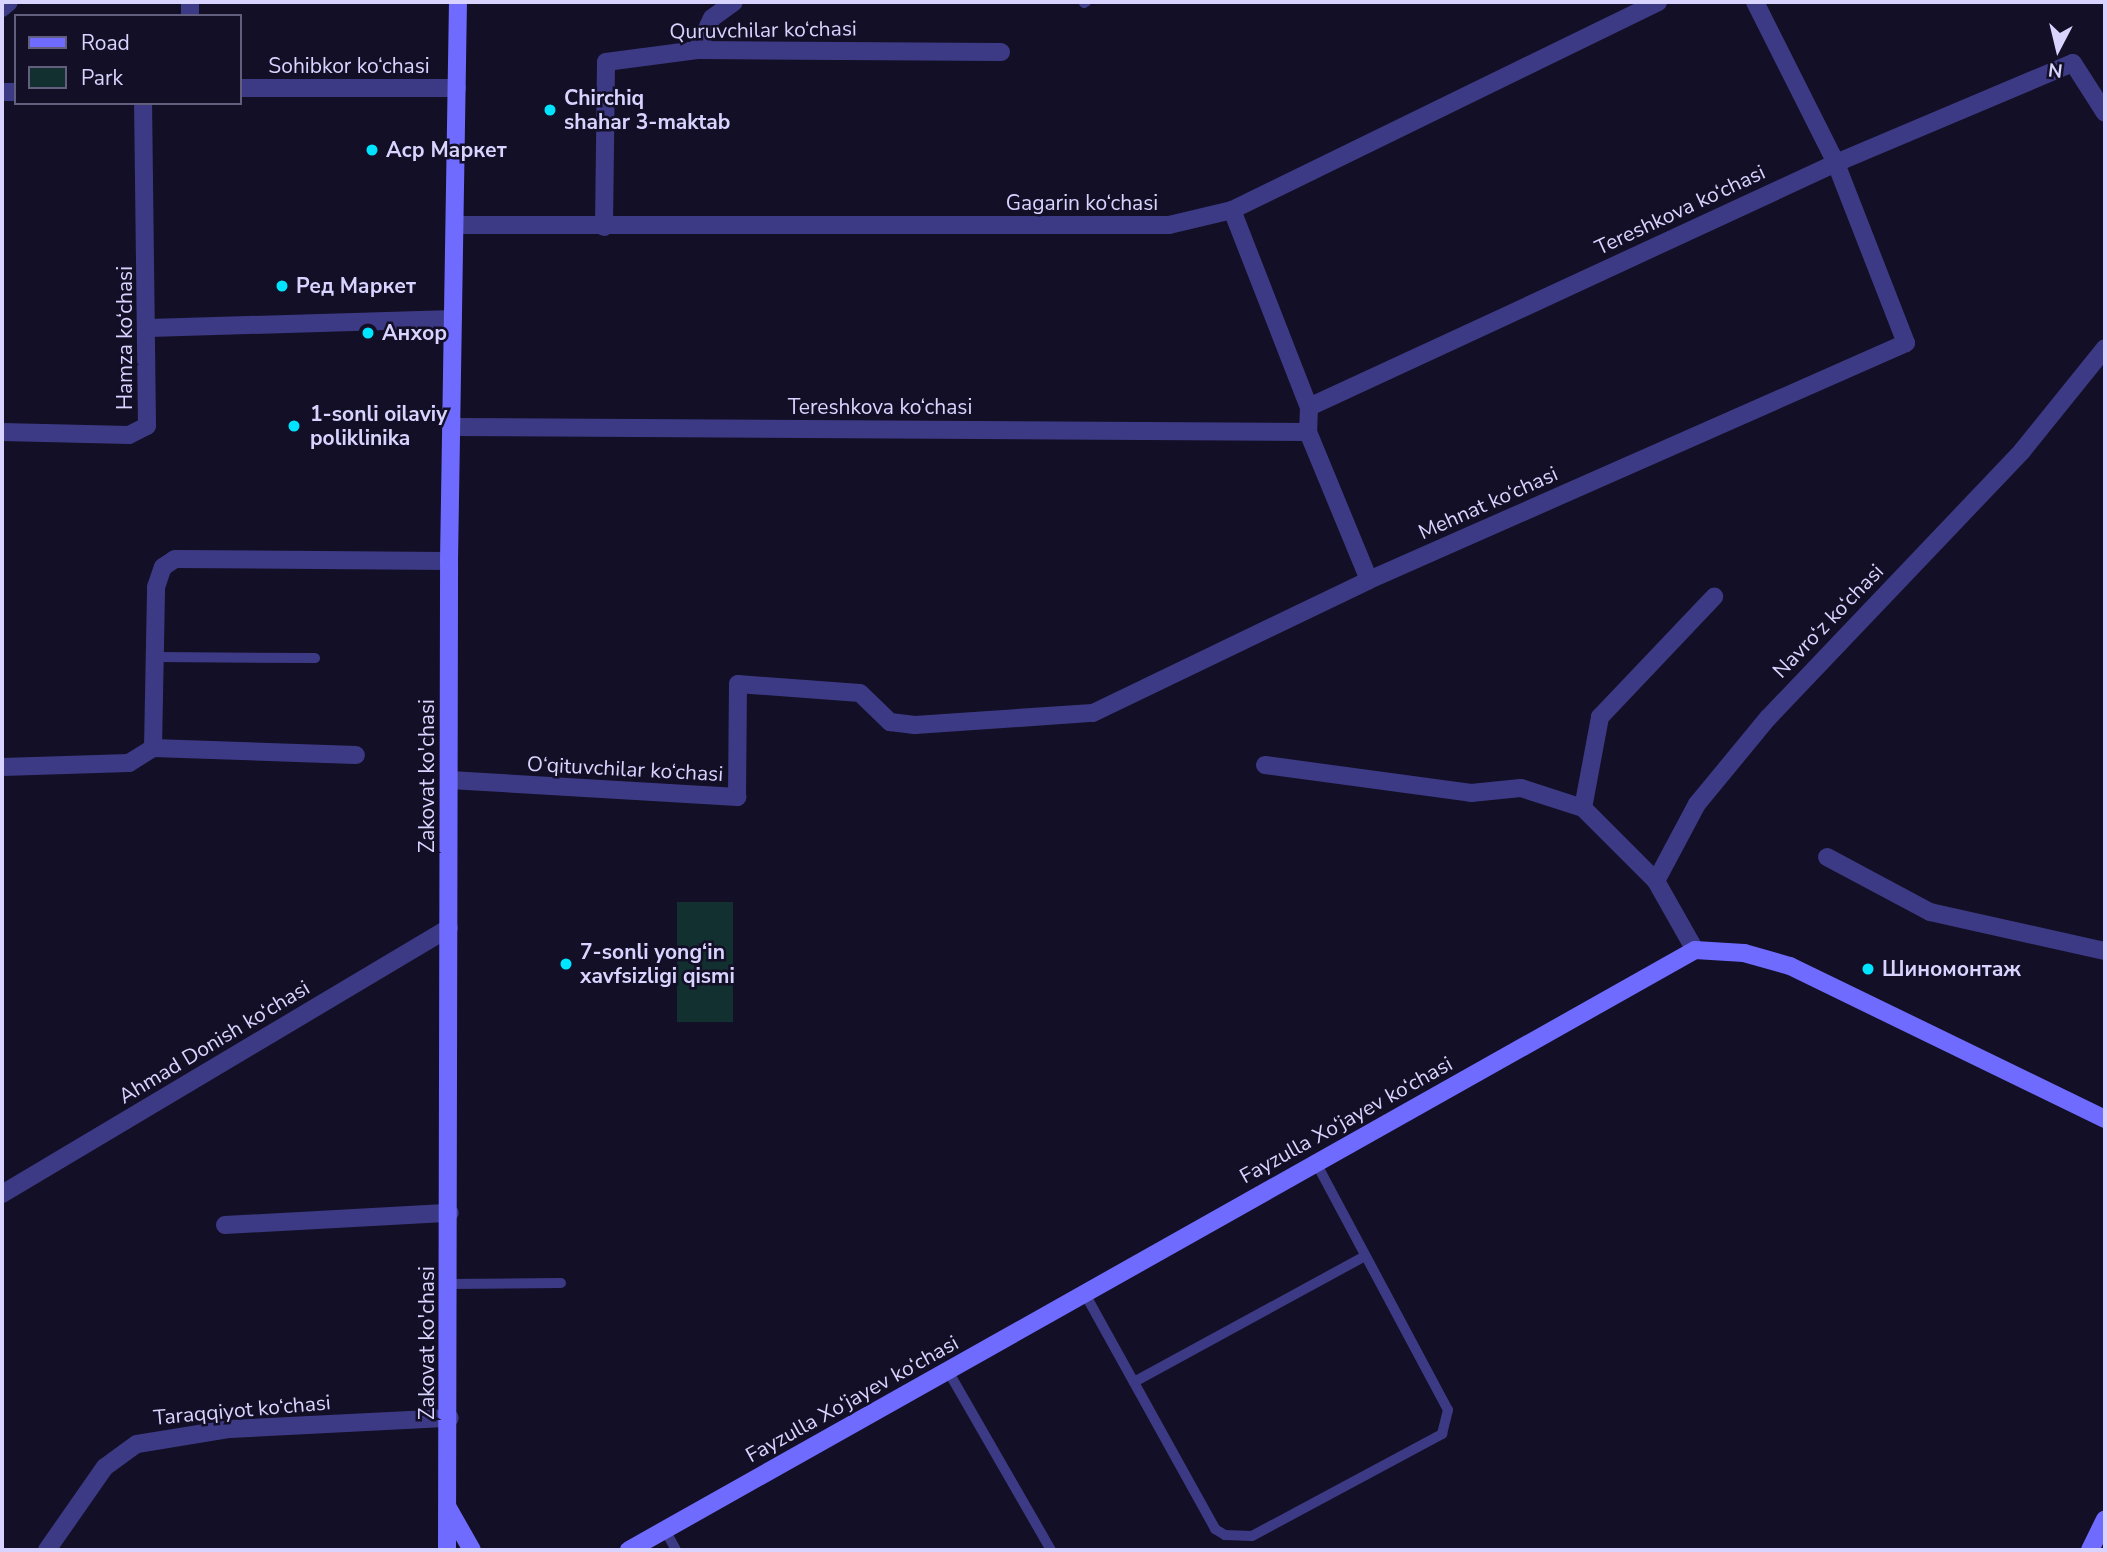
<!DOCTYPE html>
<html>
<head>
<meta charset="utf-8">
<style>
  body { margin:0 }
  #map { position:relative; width:2107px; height:1552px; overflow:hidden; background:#130f26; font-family:"Nunito Sans",sans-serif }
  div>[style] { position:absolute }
  .green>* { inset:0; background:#12302f; transform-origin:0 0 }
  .lane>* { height:10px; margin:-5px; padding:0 5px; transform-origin:5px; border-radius:5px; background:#3d3a85 }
  .street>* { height:18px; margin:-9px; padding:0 9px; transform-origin:9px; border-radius:9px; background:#3d3a85 }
  .secondary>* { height:18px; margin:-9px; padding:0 9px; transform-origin:9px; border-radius:9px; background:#6f6bff }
  .dots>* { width:19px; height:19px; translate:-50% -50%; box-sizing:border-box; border:4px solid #130f26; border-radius:50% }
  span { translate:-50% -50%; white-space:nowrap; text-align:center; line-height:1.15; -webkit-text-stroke:5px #130f26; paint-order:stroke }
  .street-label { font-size:21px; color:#d9d4ff }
  .poi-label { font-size:21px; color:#d9d4ff; font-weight:700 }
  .left { translate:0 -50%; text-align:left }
  .frame { position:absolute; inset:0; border:4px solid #d9d4ff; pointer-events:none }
  .legend { position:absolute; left:14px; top:14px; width:228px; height:91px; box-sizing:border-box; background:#130f26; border:2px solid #625e7d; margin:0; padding:9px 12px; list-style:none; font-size:21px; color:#d9d4ff }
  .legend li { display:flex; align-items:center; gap:14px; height:35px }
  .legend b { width:35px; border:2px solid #625e7d }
  .north { position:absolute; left:2023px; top:14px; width:70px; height:70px; -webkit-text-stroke:5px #130f26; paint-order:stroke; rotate:187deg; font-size:19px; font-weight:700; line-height:28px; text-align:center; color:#d9d4ff }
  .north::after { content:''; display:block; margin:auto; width:24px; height:32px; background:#d9d4ff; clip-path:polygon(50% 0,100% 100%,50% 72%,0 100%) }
</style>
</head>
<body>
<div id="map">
  <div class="green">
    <div style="left:677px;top:902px;width:56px;height:120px"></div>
  </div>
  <div class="lane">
    <div style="left:1084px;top:3px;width:2px;rotate:-27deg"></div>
    <div style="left:155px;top:657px;width:160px;rotate:0.4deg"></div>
    <div style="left:450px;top:1284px;width:111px;rotate:-0.5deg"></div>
    <div style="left:1085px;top:1294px;width:269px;rotate:61deg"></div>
    <div style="left:1215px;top:1529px;width:12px;rotate:31deg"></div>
    <div style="left:1225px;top:1535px;width:27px;rotate:2deg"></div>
    <div style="left:1252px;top:1536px;width:216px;rotate:-28.2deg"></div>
    <div style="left:1442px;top:1434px;width:25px;rotate:-76deg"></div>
    <div style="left:1448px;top:1410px;width:280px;rotate:-118.1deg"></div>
    <div style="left:948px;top:1371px;width:207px;rotate:60.1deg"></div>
    <div style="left:1134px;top:1382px;width:263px;rotate:-28.6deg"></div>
    <div style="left:665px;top:1530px;width:23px;rotate:61deg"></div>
  </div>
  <div class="street">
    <div style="left:190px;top:2px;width:14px;rotate:90deg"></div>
    <div style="left:2px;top:8px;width:9px;rotate:-41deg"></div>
    <div style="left:697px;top:50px;width:35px;rotate:-65deg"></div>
    <div style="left:712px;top:18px;width:27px;rotate:-36deg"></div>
    <div style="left:240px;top:88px;width:217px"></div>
    <div style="left:2px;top:92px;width:14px"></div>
    <div style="left:1232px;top:210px;width:212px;rotate:68.7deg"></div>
    <div style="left:1309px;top:407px;width:25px;rotate:92deg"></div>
    <div style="left:1308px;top:432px;width:160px;rotate:67.6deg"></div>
    <div style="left:455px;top:225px;width:714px"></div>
    <div style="left:1169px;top:225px;width:65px;rotate:-13.4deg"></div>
    <div style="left:1232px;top:210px;width:474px;rotate:-26deg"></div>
    <div style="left:604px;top:227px;width:165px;rotate:-89.3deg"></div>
    <div style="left:606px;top:62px;width:92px;rotate:-7.5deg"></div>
    <div style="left:697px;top:50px;width:304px;rotate:0.4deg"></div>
    <div style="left:149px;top:328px;width:304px;rotate:-1.7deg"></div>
    <div style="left:1309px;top:407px;width:581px;rotate:-24.84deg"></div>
    <div style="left:1836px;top:163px;width:257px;rotate:-22.9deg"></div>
    <div style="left:2073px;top:63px;width:59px;rotate:57.4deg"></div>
    <div style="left:452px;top:427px;width:856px;rotate:0.33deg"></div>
    <div style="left:2px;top:432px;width:127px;rotate:1.4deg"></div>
    <div style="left:129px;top:435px;width:20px;rotate:-27deg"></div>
    <div style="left:147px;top:426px;width:323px;rotate:-90.7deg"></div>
    <div style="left:153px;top:748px;width:161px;rotate:-88.9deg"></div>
    <div style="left:156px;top:587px;width:21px;rotate:-71deg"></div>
    <div style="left:163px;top:567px;width:14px;rotate:-34deg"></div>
    <div style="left:175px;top:559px;width:274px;rotate:0.4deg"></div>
    <div style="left:1265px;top:765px;width:208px;rotate:7.7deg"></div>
    <div style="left:1471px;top:793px;width:50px;rotate:-5.7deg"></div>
    <div style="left:1521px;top:788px;width:65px;rotate:17.9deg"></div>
    <div style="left:2px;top:767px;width:127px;rotate:-1.8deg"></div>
    <div style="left:129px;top:763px;width:28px;rotate:-32deg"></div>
    <div style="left:153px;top:748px;width:203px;rotate:2deg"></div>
    <div style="left:450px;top:780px;width:288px;rotate:3.4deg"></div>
    <div style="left:737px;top:797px;width:113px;rotate:-89.5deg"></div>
    <div style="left:738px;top:684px;width:122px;rotate:4.2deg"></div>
    <div style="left:860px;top:693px;width:42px;rotate:44deg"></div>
    <div style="left:890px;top:722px;width:25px;rotate:7deg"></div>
    <div style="left:915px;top:725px;width:178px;rotate:-3.9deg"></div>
    <div style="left:1093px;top:713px;width:306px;rotate:-25.7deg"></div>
    <div style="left:1369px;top:580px;width:587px;rotate:-23.81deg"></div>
    <div style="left:1906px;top:343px;width:193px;rotate:-111.3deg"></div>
    <div style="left:1836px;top:163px;width:180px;rotate:-116.7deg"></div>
    <div style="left:1827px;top:857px;width:117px;rotate:28.1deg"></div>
    <div style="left:1930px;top:912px;width:179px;rotate:12.6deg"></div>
    <div style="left:1656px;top:881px;width:103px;rotate:-135deg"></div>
    <div style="left:1583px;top:808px;width:93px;rotate:-79.4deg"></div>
    <div style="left:1600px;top:717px;width:166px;rotate:-46.5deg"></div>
    <div style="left:1695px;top:950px;width:79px;rotate:-119.5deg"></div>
    <div style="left:1656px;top:881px;width:87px;rotate:-62deg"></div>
    <div style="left:1697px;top:804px;width:112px;rotate:-50.5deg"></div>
    <div style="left:1768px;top:718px;width:369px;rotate:-46.4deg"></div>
    <div style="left:2022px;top:451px;width:132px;rotate:-51.1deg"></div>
    <div style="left:2px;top:1194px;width:520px;rotate:-30.76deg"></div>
    <div style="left:225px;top:1225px;width:225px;rotate:-3.1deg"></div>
    <div style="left:47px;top:1550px;width:101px;rotate:-55.1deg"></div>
    <div style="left:105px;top:1467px;width:39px;rotate:-36deg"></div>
    <div style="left:137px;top:1444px;width:94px;rotate:-9.2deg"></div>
    <div style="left:230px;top:1429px;width:220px;rotate:-2.9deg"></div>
  </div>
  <div class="secondary">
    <div style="left:448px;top:1508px;width:48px;rotate:60.3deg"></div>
    <div style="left:447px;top:1550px;width:989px;rotate:-89.88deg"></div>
    <div style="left:449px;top:561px;width:559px;rotate:-89.08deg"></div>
    <div style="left:629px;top:1550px;width:1223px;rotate:-29.37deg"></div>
    <div style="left:1695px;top:950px;width:49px;rotate:3.5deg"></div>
    <div style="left:1744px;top:953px;width:48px;rotate:15.8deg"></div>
    <div style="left:1790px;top:966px;width:350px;rotate:25.9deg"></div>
    <div style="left:2090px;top:1550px;width:34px;rotate:-64deg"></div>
  </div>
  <div class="dots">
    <div style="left:550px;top:110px;background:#00e5ff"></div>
    <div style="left:372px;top:150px;background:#00e5ff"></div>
    <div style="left:282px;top:286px;background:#00e5ff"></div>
    <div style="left:368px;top:333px;background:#00e5ff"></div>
    <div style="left:294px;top:426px;background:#00e5ff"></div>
    <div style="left:566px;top:964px;background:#00e5ff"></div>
    <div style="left:1868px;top:969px;background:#00e5ff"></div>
  </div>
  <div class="street-label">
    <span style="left:763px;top:30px;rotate:-1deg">Quruvchilar ko‘chasi</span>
    <span style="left:349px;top:66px">Sohibkor ko‘chasi</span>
    <span style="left:1082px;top:203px">Gagarin ko‘chasi</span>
    <span style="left:1680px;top:210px;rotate:-25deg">Tereshkova ko‘chasi</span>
    <span style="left:125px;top:338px;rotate:-90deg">Hamza ko‘chasi</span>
    <span style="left:880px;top:407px">Tereshkova ko‘chasi</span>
    <span style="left:1488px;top:503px;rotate:-24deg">Mehnat ko‘chasi</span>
    <span style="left:1828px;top:621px;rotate:-46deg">Navro‘z ko‘chasi</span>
    <span style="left:625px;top:769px;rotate:3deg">O‘qituvchilar ko‘chasi</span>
    <span style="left:427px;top:776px;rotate:-90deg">Zakovat ko'chasi</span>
    <span style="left:214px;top:1042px;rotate:-31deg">Ahmad Donish ko‘chasi</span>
    <span style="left:1346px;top:1120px;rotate:-29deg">Fayzulla Xo‘jayev ko‘chasi</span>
    <span style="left:427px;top:1343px;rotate:-90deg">Zakovat ko'chasi</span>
    <span style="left:852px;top:1399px;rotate:-29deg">Fayzulla Xo‘jayev ko‘chasi</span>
    <span style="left:242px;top:1410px;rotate:-5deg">Taraqqiyot ko‘chasi</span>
  </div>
  <div class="poi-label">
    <span class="left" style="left:564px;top:110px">Chirchiq<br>shahar 3-maktab</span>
    <span class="left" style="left:386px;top:150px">Аср Маркет</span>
    <span class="left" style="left:296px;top:286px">Ред Маркет</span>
    <span class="left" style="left:382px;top:333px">Анхор</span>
    <span class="left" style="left:310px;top:426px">1-sonli oilaviy<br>poliklinika</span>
    <span class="left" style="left:580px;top:964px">7-sonli yong‘in<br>xavfsizligi qismi</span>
    <span class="left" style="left:1882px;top:969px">Шиномонтаж</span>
  </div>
  <div class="frame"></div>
  <ul class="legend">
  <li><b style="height:9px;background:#6f6bff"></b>Road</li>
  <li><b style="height:19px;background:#12302f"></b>Park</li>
  </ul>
  <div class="north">N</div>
</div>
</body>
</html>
